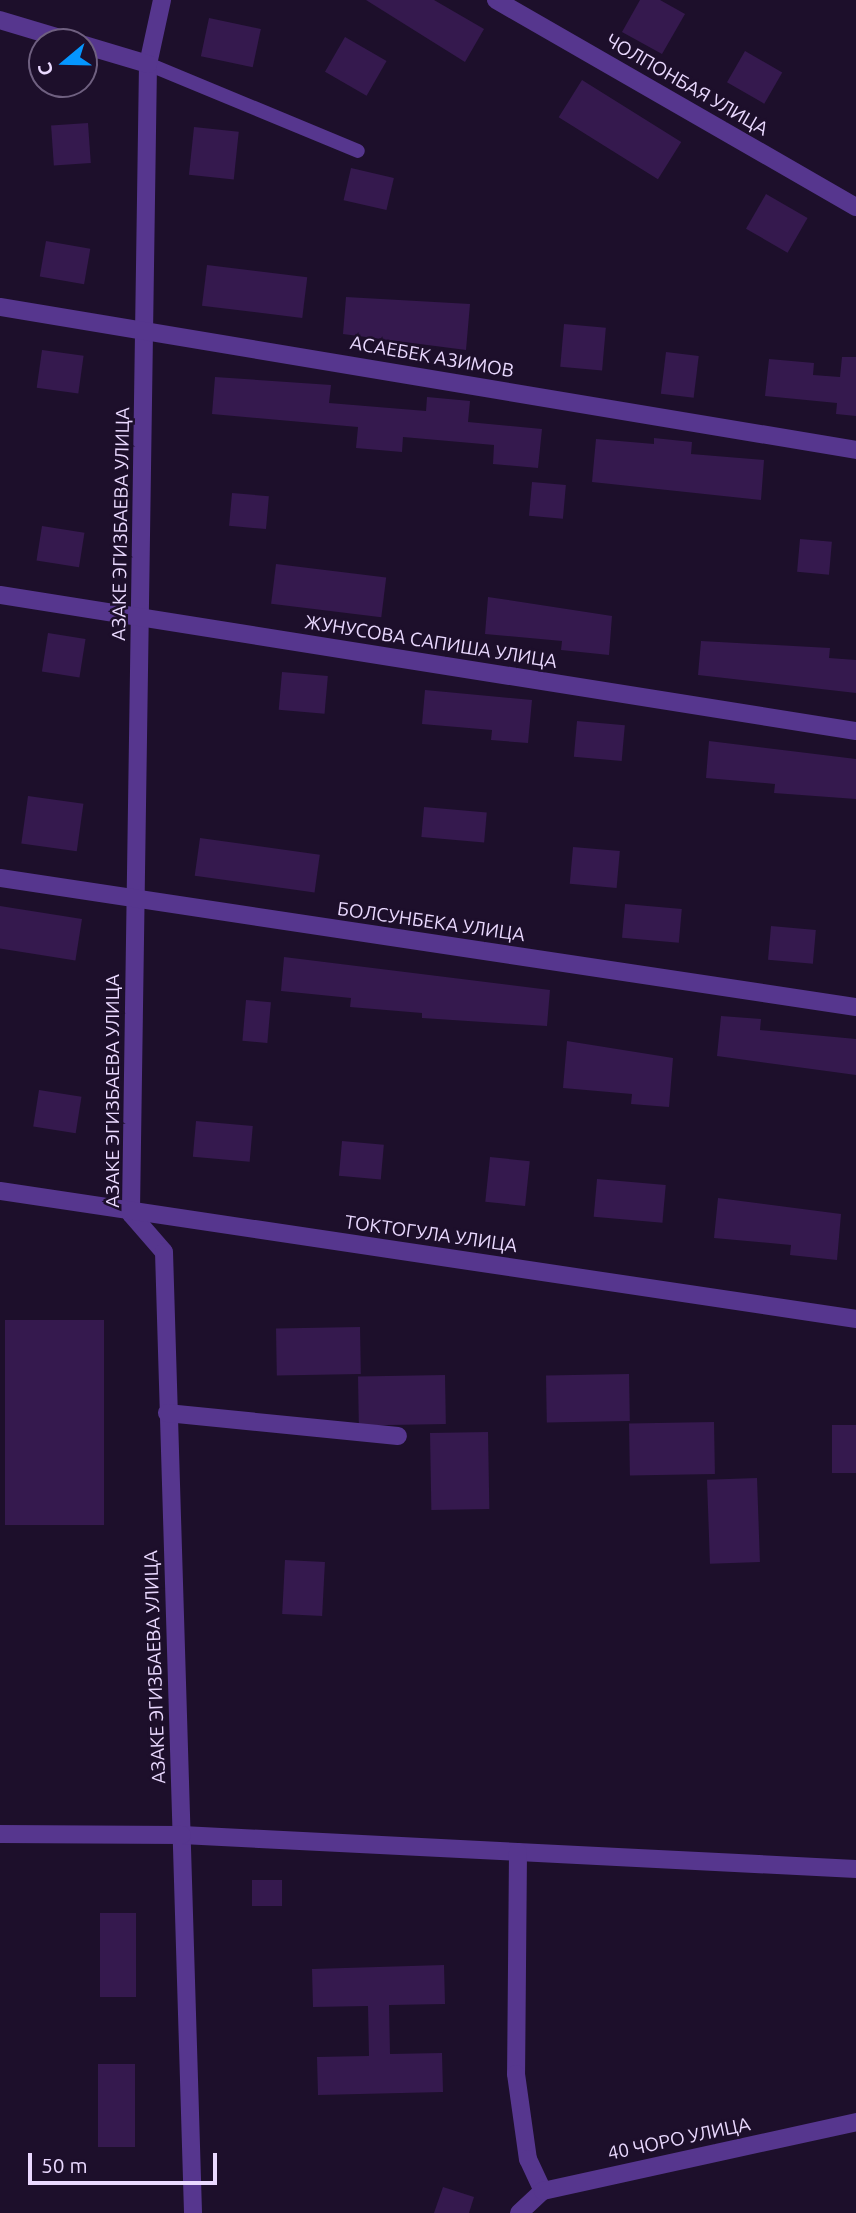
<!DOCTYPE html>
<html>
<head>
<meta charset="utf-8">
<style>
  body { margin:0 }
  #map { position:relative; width:856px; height:2213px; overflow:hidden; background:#1d0f2b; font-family:Ubuntu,sans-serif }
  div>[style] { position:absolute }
  .building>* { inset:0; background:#35194e; transform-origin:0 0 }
  .service>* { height:14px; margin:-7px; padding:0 7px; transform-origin:7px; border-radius:7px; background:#56368e }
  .minor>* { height:18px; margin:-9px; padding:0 9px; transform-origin:9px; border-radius:9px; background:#56368e }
  .tertiary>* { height:18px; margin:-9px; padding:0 9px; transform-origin:9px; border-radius:9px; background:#56368e }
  span { translate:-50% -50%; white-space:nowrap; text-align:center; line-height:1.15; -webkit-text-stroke:5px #1d0f2b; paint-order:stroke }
  .street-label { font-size:19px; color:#ead9ff }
  .north { position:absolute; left:28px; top:28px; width:70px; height:70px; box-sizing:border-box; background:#1d0f2b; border:2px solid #6f6080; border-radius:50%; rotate:251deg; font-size:19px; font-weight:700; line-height:28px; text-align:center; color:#ead9ff }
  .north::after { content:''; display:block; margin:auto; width:24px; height:32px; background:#0596ff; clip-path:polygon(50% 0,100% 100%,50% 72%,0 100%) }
  .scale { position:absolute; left:28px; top:2153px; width:189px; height:32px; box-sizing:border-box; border:4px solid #ead9ff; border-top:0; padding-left:9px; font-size:21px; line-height:24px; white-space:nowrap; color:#ead9ff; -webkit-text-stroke:5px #1d0f2b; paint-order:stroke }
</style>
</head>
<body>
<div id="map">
  <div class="building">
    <div style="clip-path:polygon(366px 0,434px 0,484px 29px,465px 62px)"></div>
    <div style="clip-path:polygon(640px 0,660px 0,685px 14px,662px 54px,622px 32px)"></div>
    <div style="left:209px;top:18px;width:53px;height:39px;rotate:12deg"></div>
    <div style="left:345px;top:37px;width:48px;height:40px;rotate:30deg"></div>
    <div style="left:745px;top:51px;width:43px;height:36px;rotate:30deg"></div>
    <div style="left:582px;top:80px;width:117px;height:44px;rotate:32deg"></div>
    <div style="left:88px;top:123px;width:40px;height:37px;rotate:86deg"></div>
    <div style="left:194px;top:127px;width:45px;height:48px;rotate:6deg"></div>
    <div style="left:351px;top:168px;width:44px;height:33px;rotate:13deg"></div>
    <div style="left:766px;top:194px;width:48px;height:40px;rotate:30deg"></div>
    <div style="left:46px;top:241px;width:45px;height:36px;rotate:10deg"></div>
    <div style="left:207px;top:265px;width:101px;height:41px;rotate:7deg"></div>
    <div style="clip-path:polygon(346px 297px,470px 304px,466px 350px,343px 334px)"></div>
    <div style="left:564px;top:324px;width:42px;height:43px;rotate:5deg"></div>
    <div style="left:42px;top:350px;width:42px;height:38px;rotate:8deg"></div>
    <div style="left:666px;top:352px;width:33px;height:42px;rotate:7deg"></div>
    <div style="clip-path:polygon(842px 357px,856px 357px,856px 416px,836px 414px,837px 403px,765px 396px,769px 359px,814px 363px,813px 375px,840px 377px)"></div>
    <div style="clip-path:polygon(215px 377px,331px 385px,329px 403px,426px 411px,427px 397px,470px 401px,468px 422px,542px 429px,538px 468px,493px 464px,494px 445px,403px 437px,402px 452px,356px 448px,358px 427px,212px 414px)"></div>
    <div style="clip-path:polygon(654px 438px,692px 442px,691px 454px,764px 460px,761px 500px,592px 482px,596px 439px,654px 444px)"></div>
    <div style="left:532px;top:482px;width:34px;height:34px;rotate:5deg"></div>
    <div style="left:232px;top:493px;width:37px;height:33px;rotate:5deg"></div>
    <div style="left:42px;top:526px;width:43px;height:35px;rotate:9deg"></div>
    <div style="left:800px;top:539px;width:32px;height:33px;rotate:5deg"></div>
    <div style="left:276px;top:564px;width:111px;height:40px;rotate:7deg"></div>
    <div style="clip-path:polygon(488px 597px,612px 616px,609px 655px,561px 650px,562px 641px,485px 634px)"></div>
    <div style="left:48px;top:633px;width:38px;height:39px;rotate:9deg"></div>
    <div style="clip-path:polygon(701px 641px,830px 648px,829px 658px,856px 660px,856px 693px,698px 675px)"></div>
    <div style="left:282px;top:672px;width:46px;height:38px;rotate:5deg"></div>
    <div style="clip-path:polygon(425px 690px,532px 700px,528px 743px,491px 740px,492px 730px,422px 724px)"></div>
    <div style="left:577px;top:721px;width:48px;height:36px;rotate:5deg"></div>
    <div style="clip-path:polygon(709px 741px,856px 759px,856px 799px,774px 793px,775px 784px,706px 778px)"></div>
    <div style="left:28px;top:796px;width:56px;height:48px;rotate:8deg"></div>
    <div style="left:424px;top:807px;width:63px;height:30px;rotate:5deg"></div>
    <div style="left:200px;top:838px;width:121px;height:38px;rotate:8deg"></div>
    <div style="left:573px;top:847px;width:47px;height:37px;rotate:5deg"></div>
    <div style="left:625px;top:904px;width:57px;height:34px;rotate:5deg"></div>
    <div style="left:0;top:906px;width:83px;height:42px;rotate:9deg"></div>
    <div style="left:771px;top:926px;width:45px;height:34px;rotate:5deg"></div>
    <div style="clip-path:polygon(284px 957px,550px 990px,547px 1026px,422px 1018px,422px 1013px,350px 1007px,351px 998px,281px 991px)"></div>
    <div style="left:246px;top:1000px;width:25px;height:41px;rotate:5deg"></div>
    <div style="clip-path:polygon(721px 1016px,761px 1019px,760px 1030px,856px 1039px,856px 1075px,717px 1056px)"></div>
    <div style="clip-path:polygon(567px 1041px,673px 1058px,669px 1107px,631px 1104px,632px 1094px,563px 1088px)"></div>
    <div style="left:39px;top:1090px;width:43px;height:37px;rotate:9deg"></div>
    <div style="left:196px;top:1121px;width:57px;height:36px;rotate:5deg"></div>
    <div style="left:342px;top:1141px;width:42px;height:35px;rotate:5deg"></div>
    <div style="left:490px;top:1157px;width:40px;height:45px;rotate:6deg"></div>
    <div style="left:597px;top:1179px;width:69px;height:38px;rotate:5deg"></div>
    <div style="clip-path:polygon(718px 1198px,841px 1214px,837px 1260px,790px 1255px,791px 1245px,714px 1238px)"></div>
    <div style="left:5px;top:1320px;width:99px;height:205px"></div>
    <div style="left:360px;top:1327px;width:47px;height:84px;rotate:89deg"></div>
    <div style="left:629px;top:1374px;width:47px;height:83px;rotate:89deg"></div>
    <div style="left:445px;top:1375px;width:49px;height:87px;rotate:89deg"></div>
    <div style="left:714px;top:1422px;width:52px;height:85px;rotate:89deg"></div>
    <div style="left:832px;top:1425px;width:24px;height:48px"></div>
    <div style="left:488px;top:1432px;width:77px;height:58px;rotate:89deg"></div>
    <div style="left:757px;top:1478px;width:84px;height:50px;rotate:88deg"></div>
    <div style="left:285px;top:1560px;width:40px;height:54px;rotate:3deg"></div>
    <div style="left:282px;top:1880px;width:26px;height:30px;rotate:90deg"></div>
    <div style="left:100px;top:1913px;width:36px;height:84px"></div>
    <div style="clip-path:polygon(444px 1965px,445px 2004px,389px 2005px,390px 2054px,442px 2053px,443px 2092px,318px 2095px,317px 2057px,369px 2056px,368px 2006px,313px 2007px,312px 1969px)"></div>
    <div style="left:98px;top:2064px;width:37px;height:83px"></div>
    <div style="clip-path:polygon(443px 2187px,474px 2197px,469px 2213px,434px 2213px)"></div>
  </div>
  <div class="service">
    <div style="left:148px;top:64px;width:227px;rotate:22.5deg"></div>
  </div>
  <div class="minor">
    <div style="left:162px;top:0;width:66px;rotate:102.3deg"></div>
    <div style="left:148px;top:64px;width:1150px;rotate:90.85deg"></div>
    <div style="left:131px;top:1214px;width:50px;rotate:49deg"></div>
    <div style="left:164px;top:1252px;width:961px;rotate:88.27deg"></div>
    <div style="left:496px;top:0;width:415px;rotate:29.9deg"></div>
    <div style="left:0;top:307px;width:868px;rotate:9.48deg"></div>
    <div style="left:0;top:595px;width:867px;rotate:9.03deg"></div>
    <div style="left:0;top:878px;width:866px;rotate:8.57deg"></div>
    <div style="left:167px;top:1413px;width:232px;rotate:5.7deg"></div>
    <div style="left:182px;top:1835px;width:675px;rotate:2.89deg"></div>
    <div style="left:518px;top:1852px;width:222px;rotate:90.5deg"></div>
    <div style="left:516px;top:2074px;width:86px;rotate:82deg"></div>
    <div style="left:528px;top:2159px;width:35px;rotate:65deg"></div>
    <div style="left:519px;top:2213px;width:33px;rotate:-43deg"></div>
    <div style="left:543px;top:2191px;width:321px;rotate:-12.4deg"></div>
  </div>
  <div class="tertiary">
    <div style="left:0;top:20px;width:76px;rotate:16.8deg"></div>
    <div style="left:84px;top:45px;width:67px;rotate:16.5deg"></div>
    <div style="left:0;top:1191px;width:866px;rotate:8.5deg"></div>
    <div style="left:0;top:1834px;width:182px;rotate:0.3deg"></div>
  </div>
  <div class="street-label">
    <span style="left:687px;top:85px;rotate:30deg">ЧОЛПОНБАЯ УЛИЦА</span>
    <span style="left:432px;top:357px;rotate:10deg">АСАЕБЕК АЗИМОВ</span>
    <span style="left:121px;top:524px;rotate:-89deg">АЗАКЕ ЭГИЗБАЕВА УЛИЦА</span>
    <span style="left:431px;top:642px;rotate:9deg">ЖУНУСОВА САПИША УЛИЦА</span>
    <span style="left:431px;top:922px;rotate:8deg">БОЛСУНБЕКА УЛИЦА</span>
    <span style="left:113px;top:1091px;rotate:-90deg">АЗАКЕ ЭГИЗБАЕВА УЛИЦА</span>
    <span style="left:431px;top:1234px;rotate:8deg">ТОКТОГУЛА УЛИЦА</span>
    <span style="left:155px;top:1667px;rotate:-92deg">АЗАКЕ ЭГИЗБАЕВА УЛИЦА</span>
    <span style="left:679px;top:2139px;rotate:-12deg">40 ЧОРО УЛИЦА</span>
  </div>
  <div class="north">С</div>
  <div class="scale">50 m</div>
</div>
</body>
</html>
